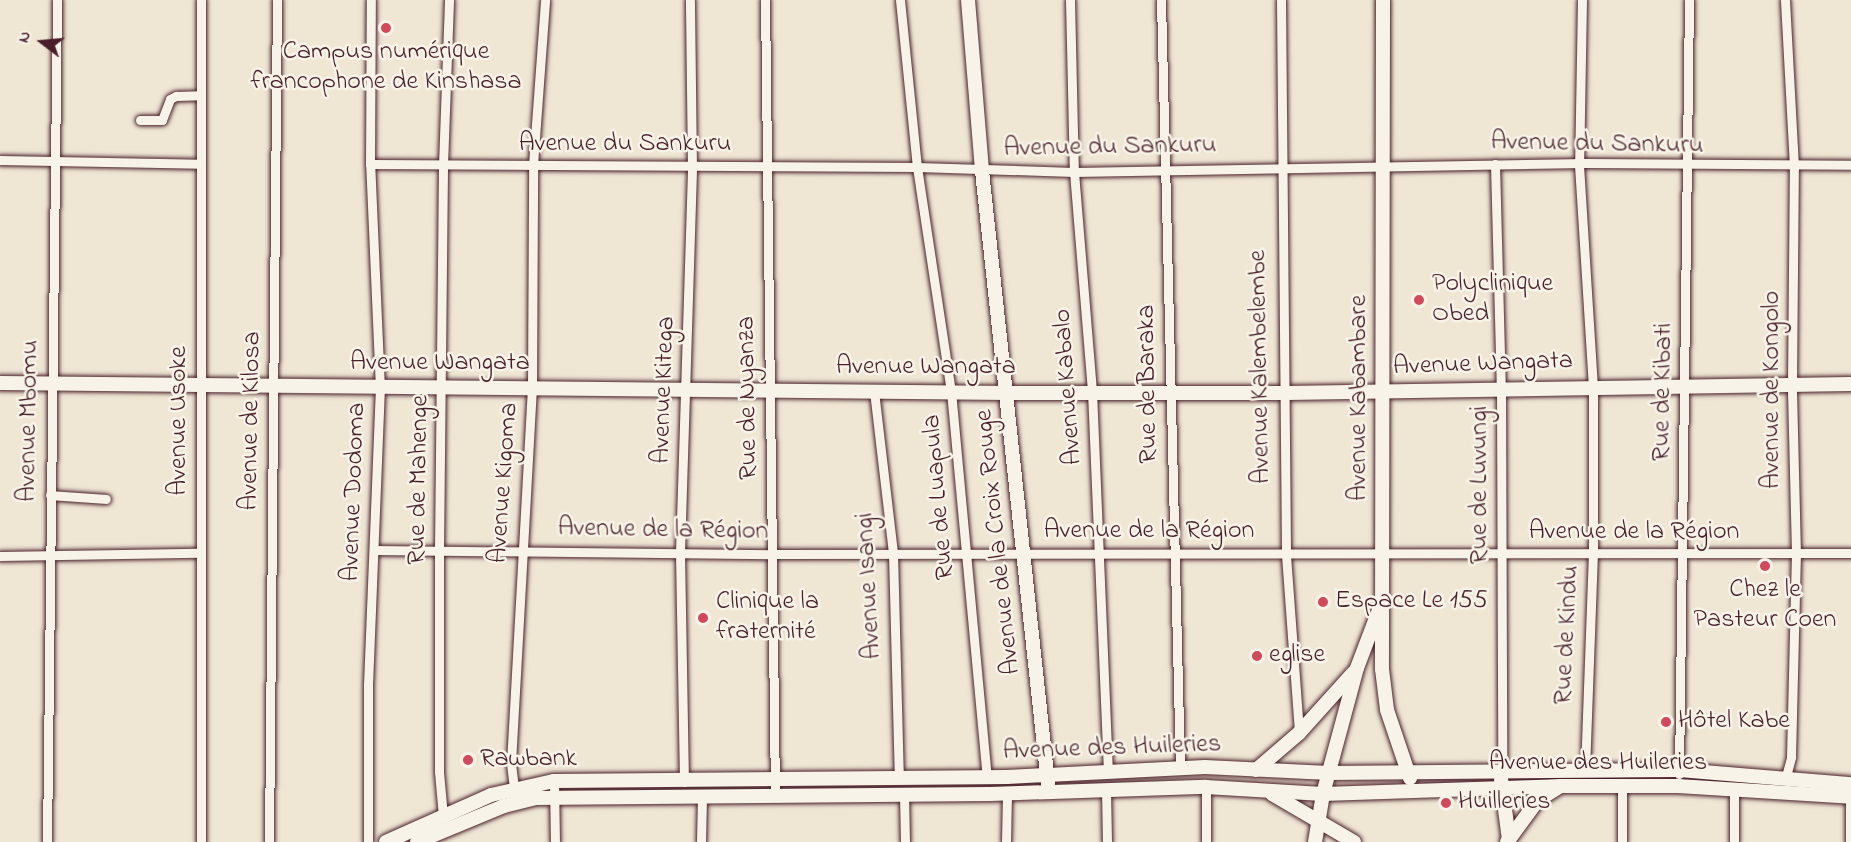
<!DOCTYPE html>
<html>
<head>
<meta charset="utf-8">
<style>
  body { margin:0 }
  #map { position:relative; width:1851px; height:842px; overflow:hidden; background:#efe6d4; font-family:"Indie Flower",sans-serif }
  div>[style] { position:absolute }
  .roads { filter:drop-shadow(0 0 2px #4a1f2b) drop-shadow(0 0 2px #4a1f2b) }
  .street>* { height:9px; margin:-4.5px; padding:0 4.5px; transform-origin:4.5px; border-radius:4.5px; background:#f7f3e8 }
  .secondary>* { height:14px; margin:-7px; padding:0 7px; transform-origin:7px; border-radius:7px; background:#f7f3e8 }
  .dots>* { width:16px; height:16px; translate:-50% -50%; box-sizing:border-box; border:3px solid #f7f3e8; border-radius:50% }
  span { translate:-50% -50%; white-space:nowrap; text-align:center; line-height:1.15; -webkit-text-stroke:5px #f7f3e8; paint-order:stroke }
  .poi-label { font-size:26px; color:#4a1f2b }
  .left { translate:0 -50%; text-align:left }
  .street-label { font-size:26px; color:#4a1f2b }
  .north { position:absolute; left:12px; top:12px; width:60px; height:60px; -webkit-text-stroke:4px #f7f3e8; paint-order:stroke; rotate:286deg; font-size:16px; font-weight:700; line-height:24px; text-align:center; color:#4a1f2b }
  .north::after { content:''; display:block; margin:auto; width:21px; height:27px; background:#4a1f2b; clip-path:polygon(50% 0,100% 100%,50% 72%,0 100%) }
</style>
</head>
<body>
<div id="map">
  <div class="roads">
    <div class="street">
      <div style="left:201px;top:0;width:842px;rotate:90deg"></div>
      <div style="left:765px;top:0;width:796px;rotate:89.28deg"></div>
      <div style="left:900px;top:0;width:168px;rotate:84.2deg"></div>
      <div style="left:917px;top:167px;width:227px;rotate:81.4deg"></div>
      <div style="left:951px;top:391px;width:389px;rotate:84.7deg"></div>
      <div style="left:1070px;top:0;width:172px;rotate:88.7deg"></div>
      <div style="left:1074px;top:172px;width:220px;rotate:85.3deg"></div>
      <div style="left:1092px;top:391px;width:381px;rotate:87.6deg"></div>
      <div style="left:1161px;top:0;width:767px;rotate:88.58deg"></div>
      <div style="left:1281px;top:0;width:555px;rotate:89.48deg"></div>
      <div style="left:1286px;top:555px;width:178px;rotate:85.8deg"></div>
      <div style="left:1582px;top:0;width:165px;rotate:91deg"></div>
      <div style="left:1579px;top:165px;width:221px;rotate:86.4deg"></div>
      <div style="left:1593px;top:386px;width:166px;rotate:90deg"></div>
      <div style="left:1593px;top:552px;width:217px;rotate:92.1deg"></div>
      <div style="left:140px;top:120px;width:22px"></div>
      <div style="left:162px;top:120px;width:22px;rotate:-69deg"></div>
      <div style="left:170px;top:99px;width:7px;rotate:-27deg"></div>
      <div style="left:176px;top:96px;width:24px;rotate:-2deg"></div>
      <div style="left:0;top:160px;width:200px;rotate:1.1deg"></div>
      <div style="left:370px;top:164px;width:547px;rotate:0.31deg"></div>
      <div style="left:917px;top:167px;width:157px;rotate:1.8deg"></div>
      <div style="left:1074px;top:172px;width:511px;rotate:-1.01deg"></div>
      <div style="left:1585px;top:163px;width:266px;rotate:0.4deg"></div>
      <div style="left:1495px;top:164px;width:224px;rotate:88.5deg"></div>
      <div style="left:1501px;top:388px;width:381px;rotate:89.8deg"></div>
      <div style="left:874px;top:391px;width:163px;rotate:83.3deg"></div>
      <div style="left:893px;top:553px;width:226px;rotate:88.5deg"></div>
      <div style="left:50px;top:495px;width:56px;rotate:4.1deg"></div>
      <div style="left:374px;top:550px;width:398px;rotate:0.6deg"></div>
      <div style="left:772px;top:554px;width:1079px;rotate:-0.05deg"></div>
      <div style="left:0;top:556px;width:199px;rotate:-0.9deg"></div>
      <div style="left:1679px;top:774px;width:774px;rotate:-89.26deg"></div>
      <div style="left:1785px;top:780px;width:24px;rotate:-75deg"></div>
      <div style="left:1791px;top:757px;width:203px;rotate:-88.6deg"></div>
      <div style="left:1796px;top:554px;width:169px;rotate:-91.4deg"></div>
      <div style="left:1792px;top:385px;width:218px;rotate:-89.5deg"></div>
      <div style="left:1794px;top:167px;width:167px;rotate:-93.1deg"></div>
      <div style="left:554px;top:781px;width:61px;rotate:89.1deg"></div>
      <div style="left:684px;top:782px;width:230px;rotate:-91deg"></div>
      <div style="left:680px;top:552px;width:383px;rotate:-88.2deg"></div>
      <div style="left:692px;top:169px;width:169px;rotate:-90.7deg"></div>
      <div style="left:514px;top:788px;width:25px;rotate:-97deg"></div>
      <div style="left:511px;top:763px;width:376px;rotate:-86.8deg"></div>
      <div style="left:532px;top:388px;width:223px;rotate:-89.7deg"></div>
      <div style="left:533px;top:165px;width:165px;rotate:-85.8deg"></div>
      <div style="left:1734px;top:788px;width:54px;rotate:90deg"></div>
      <div style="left:1106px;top:790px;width:52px;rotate:88.9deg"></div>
      <div style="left:904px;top:794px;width:48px;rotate:88.8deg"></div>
      <div style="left:443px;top:816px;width:44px;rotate:-95.2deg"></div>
      <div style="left:439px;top:772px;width:222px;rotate:-90deg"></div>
      <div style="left:439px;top:550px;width:385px;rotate:-89.4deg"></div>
      <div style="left:443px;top:165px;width:165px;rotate:-87.9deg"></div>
      <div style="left:47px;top:842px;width:842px;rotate:-89.32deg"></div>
      <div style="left:269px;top:842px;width:842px;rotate:-89.46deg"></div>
      <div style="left:368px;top:842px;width:157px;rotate:-90deg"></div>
      <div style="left:368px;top:685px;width:296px;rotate:-87.7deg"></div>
      <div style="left:380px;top:389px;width:225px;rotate:-92.5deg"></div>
      <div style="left:370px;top:164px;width:164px;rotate:-89.7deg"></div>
      <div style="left:701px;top:842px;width:45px;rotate:-88.7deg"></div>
      <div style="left:1006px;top:842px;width:49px;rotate:-88.8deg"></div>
      <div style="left:1206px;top:842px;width:55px;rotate:-90deg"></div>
      <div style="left:1622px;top:842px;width:56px;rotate:-90deg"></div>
      <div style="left:1850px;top:842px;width:45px;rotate:-90deg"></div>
    </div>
    <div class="secondary">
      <div style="left:968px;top:0;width:172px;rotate:85.3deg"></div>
      <div style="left:982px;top:171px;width:617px;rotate:83.85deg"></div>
      <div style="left:1383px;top:0;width:669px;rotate:90.09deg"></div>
      <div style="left:1382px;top:669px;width:41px;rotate:83deg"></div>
      <div style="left:1387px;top:710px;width:72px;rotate:71.3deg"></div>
      <div style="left:0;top:383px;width:1009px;rotate:0.57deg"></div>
      <div style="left:1009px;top:393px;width:278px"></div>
      <div style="left:1287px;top:393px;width:564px;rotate:-0.91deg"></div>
      <div style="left:1256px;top:770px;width:57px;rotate:-40.7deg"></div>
      <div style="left:1299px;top:733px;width:82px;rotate:-48deg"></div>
      <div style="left:1501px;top:779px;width:62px;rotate:82.5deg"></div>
      <div style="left:1272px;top:794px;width:95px;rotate:30.3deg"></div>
      <div style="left:386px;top:842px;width:115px;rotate:-24.1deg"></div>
      <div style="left:491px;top:795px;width:65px;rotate:-12.5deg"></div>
      <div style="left:554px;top:781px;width:453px;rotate:-0.5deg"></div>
      <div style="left:1007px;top:777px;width:198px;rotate:-2.9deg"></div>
      <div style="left:1205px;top:767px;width:124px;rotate:2.8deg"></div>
      <div style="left:1329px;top:773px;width:350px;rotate:-0.5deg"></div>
      <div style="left:1679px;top:770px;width:173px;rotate:4.7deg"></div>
      <div style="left:417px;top:842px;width:94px;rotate:-22.5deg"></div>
      <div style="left:504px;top:806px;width:33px;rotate:-14deg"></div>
      <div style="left:536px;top:798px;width:454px;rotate:-0.5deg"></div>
      <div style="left:990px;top:794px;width:216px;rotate:-1.9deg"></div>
      <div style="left:1206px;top:787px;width:117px;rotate:3.4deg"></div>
      <div style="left:1323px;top:794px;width:238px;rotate:-1.9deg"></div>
      <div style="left:1561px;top:786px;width:117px"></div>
      <div style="left:1678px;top:786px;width:173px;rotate:3.6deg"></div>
      <div style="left:1315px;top:842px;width:49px;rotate:-80.5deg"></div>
      <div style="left:1323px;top:794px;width:131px;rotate:-74.9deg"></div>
      <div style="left:1357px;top:668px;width:62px;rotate:-69.2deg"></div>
      <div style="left:1507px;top:842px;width:52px;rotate:-53.6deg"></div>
      <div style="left:1538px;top:800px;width:26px;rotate:-32deg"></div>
    </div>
  </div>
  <div class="dots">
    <div style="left:386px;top:28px;background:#d1495b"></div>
    <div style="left:1419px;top:300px;background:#d1495b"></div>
    <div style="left:1765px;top:566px;background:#d1495b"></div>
    <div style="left:1323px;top:602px;background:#d1495b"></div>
    <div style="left:703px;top:618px;background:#d1495b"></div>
    <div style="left:1257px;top:656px;background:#d1495b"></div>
    <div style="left:1666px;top:722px;background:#d1495b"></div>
    <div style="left:468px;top:760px;background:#d1495b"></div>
    <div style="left:1446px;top:803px;background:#d1495b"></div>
  </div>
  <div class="poi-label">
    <span style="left:386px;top:68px">Campus numérique<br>francophone de Kinshasa</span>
    <span class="left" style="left:1432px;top:300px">Polyclinique<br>Obed</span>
    <span style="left:1765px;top:606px">Chez le<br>Pasteur Coen</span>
    <span class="left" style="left:1335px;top:602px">Espace Le 155</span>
    <span class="left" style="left:716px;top:618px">Clinique la<br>fraternité</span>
    <span class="left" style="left:1269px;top:656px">eglise</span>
    <span class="left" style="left:1678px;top:722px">Hôtel Kabe</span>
    <span class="left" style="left:480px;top:760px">Rawbank</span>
    <span class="left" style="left:1458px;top:803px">Huilleries</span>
  </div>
  <div class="street-label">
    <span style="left:625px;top:145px">Avenue du Sankuru</span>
    <span style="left:1597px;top:145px;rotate:1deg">Avenue du Sankuru</span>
    <span style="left:1110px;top:148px;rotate:-1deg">Avenue du Sankuru</span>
    <span style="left:440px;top:364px">Avenue Wangata</span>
    <span style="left:1483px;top:365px;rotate:-2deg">Avenue Wangata</span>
    <span style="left:1261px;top:367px;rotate:-91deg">Avenue Kalembelembe</span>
    <span style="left:926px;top:368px">Avenue Wangata</span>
    <span style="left:1149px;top:384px;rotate:-91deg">Rue de Baraka</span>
    <span style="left:1069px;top:387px;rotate:-94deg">Avenue Kabalo</span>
    <span style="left:665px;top:390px;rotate:-88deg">Avenue Kitega</span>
    <span style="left:1773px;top:390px;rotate:-90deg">Avenue de Kongolo</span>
    <span style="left:1664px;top:392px;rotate:-89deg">Rue de Kibati</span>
    <span style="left:749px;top:398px;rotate:-91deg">Rue de Nyanza</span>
    <span style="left:1360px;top:398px;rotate:-90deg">Avenue Kabambare</span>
    <span style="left:30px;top:421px;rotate:-89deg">Avenue Mbomu</span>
    <span style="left:180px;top:421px;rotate:-90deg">Avenue Usoke</span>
    <span style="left:252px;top:421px;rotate:-89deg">Avenue de Kilosa</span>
    <span style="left:420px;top:480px;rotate:-89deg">Rue de Mahenge</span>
    <span style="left:505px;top:483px;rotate:-86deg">Avenue Kigoma</span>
    <span style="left:1481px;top:485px;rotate:-90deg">Rue de Luvungi</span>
    <span style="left:355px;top:492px;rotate:-88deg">Avenue Dodoma</span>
    <span style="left:940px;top:497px;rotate:-95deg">Rue de Luapula</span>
    <span style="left:663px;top:531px;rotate:1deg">Avenue de la Région</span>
    <span style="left:1149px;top:532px">Avenue de la Région</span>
    <span style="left:1634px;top:533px">Avenue de la Région</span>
    <span style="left:999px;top:542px;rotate:-96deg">Avenue de la Croix Rouge</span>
    <span style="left:870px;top:586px;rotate:-93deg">Avenue Isangi</span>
    <span style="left:1568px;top:635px;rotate:-87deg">Rue de Kindu</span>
    <span style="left:1112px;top:749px;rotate:-2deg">Avenue des Huileries</span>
    <span style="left:1598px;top:764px">Avenue des Huileries</span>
  </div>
  <div class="north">N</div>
</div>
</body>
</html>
